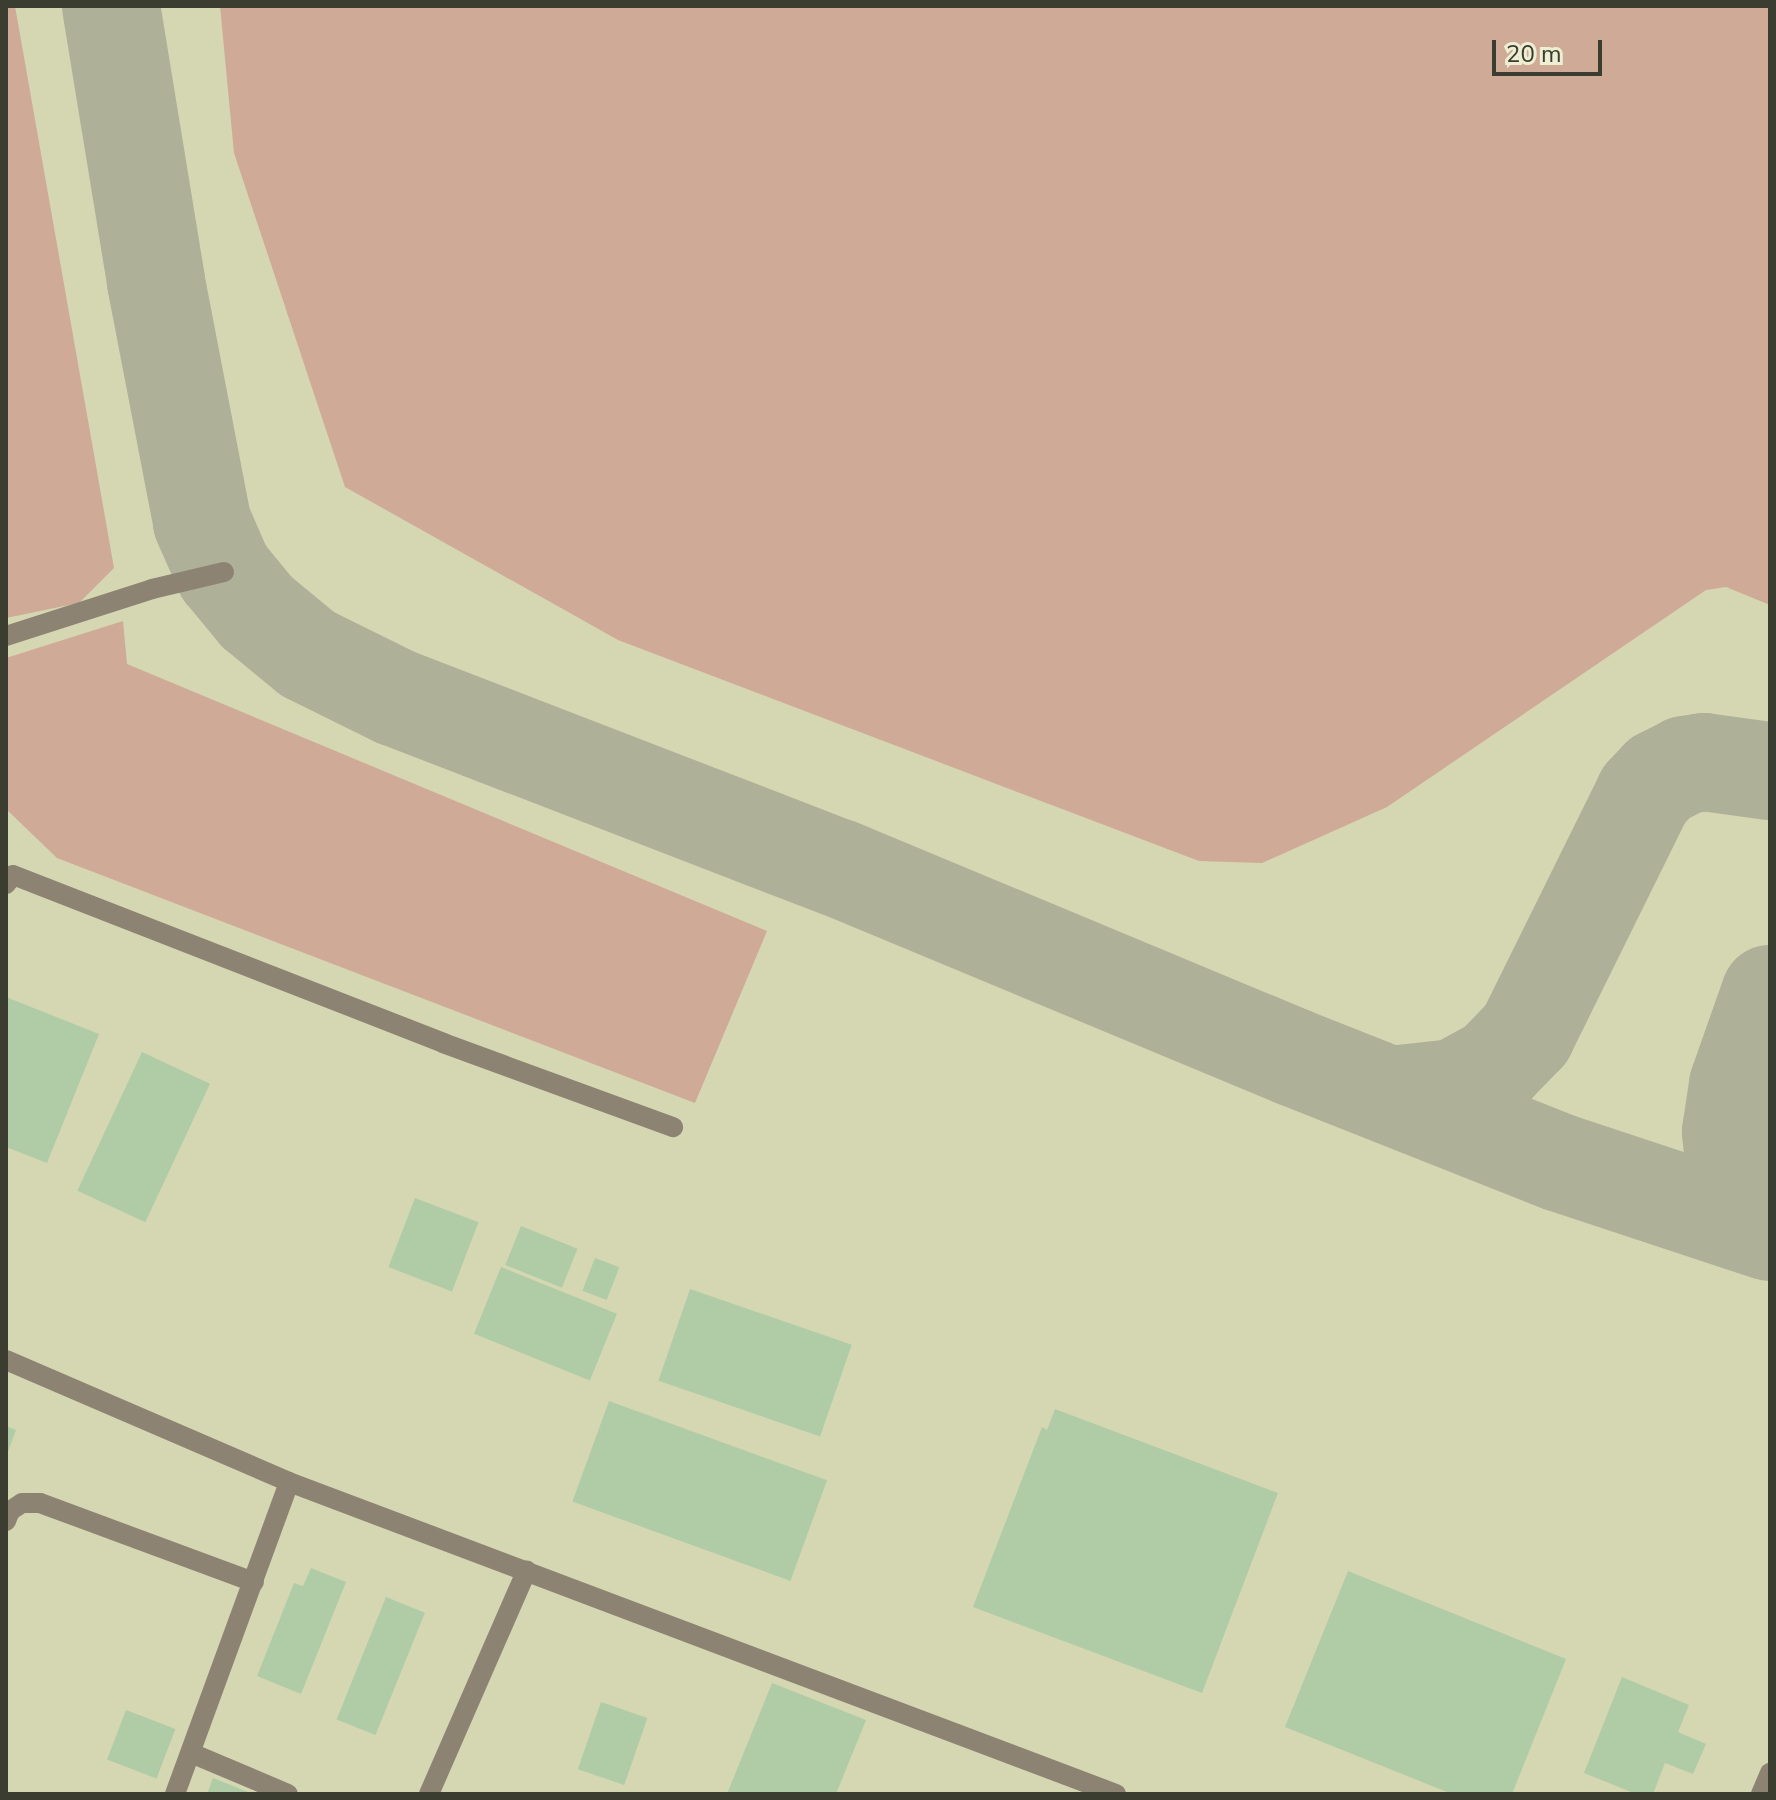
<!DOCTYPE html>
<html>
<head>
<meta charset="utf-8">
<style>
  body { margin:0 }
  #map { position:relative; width:1776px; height:1800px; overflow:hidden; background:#e0e1c5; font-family:"Nunito Sans",sans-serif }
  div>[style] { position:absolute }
  .built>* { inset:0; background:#d5d6b2; transform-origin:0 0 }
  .green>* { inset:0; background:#cfab97 }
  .taxiway>* { height:98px; margin:-49px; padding:0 49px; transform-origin:49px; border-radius:49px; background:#aeb098 }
  .building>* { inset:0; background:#b0cca7; transform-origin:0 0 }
  .minor>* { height:20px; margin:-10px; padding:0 10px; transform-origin:10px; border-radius:10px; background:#8d8373 }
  span { translate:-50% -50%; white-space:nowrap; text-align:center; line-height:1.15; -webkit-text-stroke:6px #edeed2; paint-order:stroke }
  .frame { position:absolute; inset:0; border:8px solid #3c3d31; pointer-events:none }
  .scale { position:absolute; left:1492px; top:40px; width:110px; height:36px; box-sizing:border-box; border:4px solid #3c3d31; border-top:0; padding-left:10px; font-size:24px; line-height:28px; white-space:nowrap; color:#3c3d31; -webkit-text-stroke:6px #edeed2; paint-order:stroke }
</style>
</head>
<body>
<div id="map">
  <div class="built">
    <div style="left:6px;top:6px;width:1764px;height:1788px"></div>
  </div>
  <div class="green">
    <div style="clip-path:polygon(6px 6px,15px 6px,114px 568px,79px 603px,6px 618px)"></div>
    <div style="clip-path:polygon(220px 6px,1770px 6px,1770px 605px,1726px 587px,1706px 590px,1387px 807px,1262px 863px,1199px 861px,618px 640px,345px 487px,234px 153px)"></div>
    <div style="clip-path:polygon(123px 621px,127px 664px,767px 931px,695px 1103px,57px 858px,6px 809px,6px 658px)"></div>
  </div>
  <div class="taxiway">
    <div style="left:111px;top:6px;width:280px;rotate:80.7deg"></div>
    <div style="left:156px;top:282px;width:244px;rotate:79.1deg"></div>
    <div style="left:202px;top:522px;width:55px;rotate:66.3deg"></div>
    <div style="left:224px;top:572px;width:52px;rotate:50.5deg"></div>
    <div style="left:257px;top:612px;width:66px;rotate:39.5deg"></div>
    <div style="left:308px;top:654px;width:97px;rotate:26.3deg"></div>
    <div style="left:395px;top:697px;width:476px;rotate:21.1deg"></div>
    <div style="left:839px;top:868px;width:492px;rotate:22.6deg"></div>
    <div style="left:1293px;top:1057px;width:288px;rotate:21.6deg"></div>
    <div style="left:1561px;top:1163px;width:220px;rotate:18.3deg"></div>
    <div style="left:1770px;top:994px;width:96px;rotate:109.4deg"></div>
    <div style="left:1738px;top:1085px;width:48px;rotate:98.5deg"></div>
    <div style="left:1731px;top:1132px;width:19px;rotate:84deg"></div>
    <div style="left:1733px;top:1151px;width:37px;rotate:73deg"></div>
    <div style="left:1744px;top:1186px;width:40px;rotate:50deg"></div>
    <div style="left:1391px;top:1095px;width:64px;rotate:-6.2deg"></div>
    <div style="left:1455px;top:1088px;width:46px;rotate:-28.8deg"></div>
    <div style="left:1495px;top:1066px;width:45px;rotate:-45.9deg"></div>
    <div style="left:1526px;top:1034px;width:267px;rotate:-63.7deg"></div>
    <div style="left:1644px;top:795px;width:23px;rotate:-47deg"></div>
    <div style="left:1660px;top:778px;width:28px;rotate:-27deg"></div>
    <div style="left:1685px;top:765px;width:19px;rotate:-9deg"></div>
    <div style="left:1704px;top:762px;width:67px;rotate:7.8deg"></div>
  </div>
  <div class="building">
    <div style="clip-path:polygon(6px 997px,99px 1034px,47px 1163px,6px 1147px)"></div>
    <div style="left:142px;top:1052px;width:75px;height:153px;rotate:25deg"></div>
    <div style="left:415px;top:1198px;width:68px;height:74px;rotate:21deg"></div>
    <div style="left:521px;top:1226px;width:61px;height:42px;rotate:22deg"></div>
    <div style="left:595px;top:1258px;width:26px;height:35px;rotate:21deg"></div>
    <div style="left:501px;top:1267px;width:125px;height:72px;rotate:22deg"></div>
    <div style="left:690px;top:1289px;width:171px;height:97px;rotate:19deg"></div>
    <div style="left:609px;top:1401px;width:232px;height:107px;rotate:20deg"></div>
    <div style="clip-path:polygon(1055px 1409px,1278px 1493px,1202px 1693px,973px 1607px,1042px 1427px,1047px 1430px)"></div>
    <div style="clip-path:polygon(6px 1426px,16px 1430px,6px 1457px)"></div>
    <div style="clip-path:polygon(311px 1568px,346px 1582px,301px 1694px,257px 1676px,294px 1583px,303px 1586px)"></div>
    <div style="clip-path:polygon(1348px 1571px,1566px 1659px,1512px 1794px,1452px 1794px,1285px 1727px)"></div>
    <div style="left:386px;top:1597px;width:42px;height:132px;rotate:22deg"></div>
    <div style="clip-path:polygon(1622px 1677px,1689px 1705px,1678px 1732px,1706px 1744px,1693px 1774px,1665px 1763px,1653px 1794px,1636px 1794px,1584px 1773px)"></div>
    <div style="clip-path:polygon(772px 1683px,866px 1720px,836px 1794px,727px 1794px)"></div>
    <div style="left:601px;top:1702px;width:49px;height:71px;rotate:19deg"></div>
    <div style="left:126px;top:1710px;width:53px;height:53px;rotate:21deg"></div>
    <div style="clip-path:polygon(213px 1778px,253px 1794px,207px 1794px)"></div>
  </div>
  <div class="minor">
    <div style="left:6px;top:636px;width:153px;rotate:-17.8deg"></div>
    <div style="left:152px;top:589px;width:74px;rotate:-13.3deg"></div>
    <div style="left:6px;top:884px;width:11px;rotate:-52deg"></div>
    <div style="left:13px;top:875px;width:462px;rotate:21.3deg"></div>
    <div style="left:443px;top:1043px;width:245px;rotate:20.1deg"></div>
    <div style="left:6px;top:1360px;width:308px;rotate:23.3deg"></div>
    <div style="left:289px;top:1482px;width:884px;rotate:20.67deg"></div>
    <div style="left:6px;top:1521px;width:11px;rotate:-68deg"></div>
    <div style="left:10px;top:1511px;width:14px;rotate:-34deg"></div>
    <div style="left:22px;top:1503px;width:18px"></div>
    <div style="left:40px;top:1503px;width:228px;rotate:20.3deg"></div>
    <div style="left:191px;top:1753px;width:105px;rotate:22.9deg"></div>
    <div style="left:175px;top:1794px;width:332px;rotate:-69.9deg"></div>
    <div style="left:429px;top:1794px;width:244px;rotate:-66.4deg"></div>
    <div style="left:1761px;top:1794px;width:23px;rotate:-67deg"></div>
  </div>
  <div class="frame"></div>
  <div class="scale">20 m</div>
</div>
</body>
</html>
